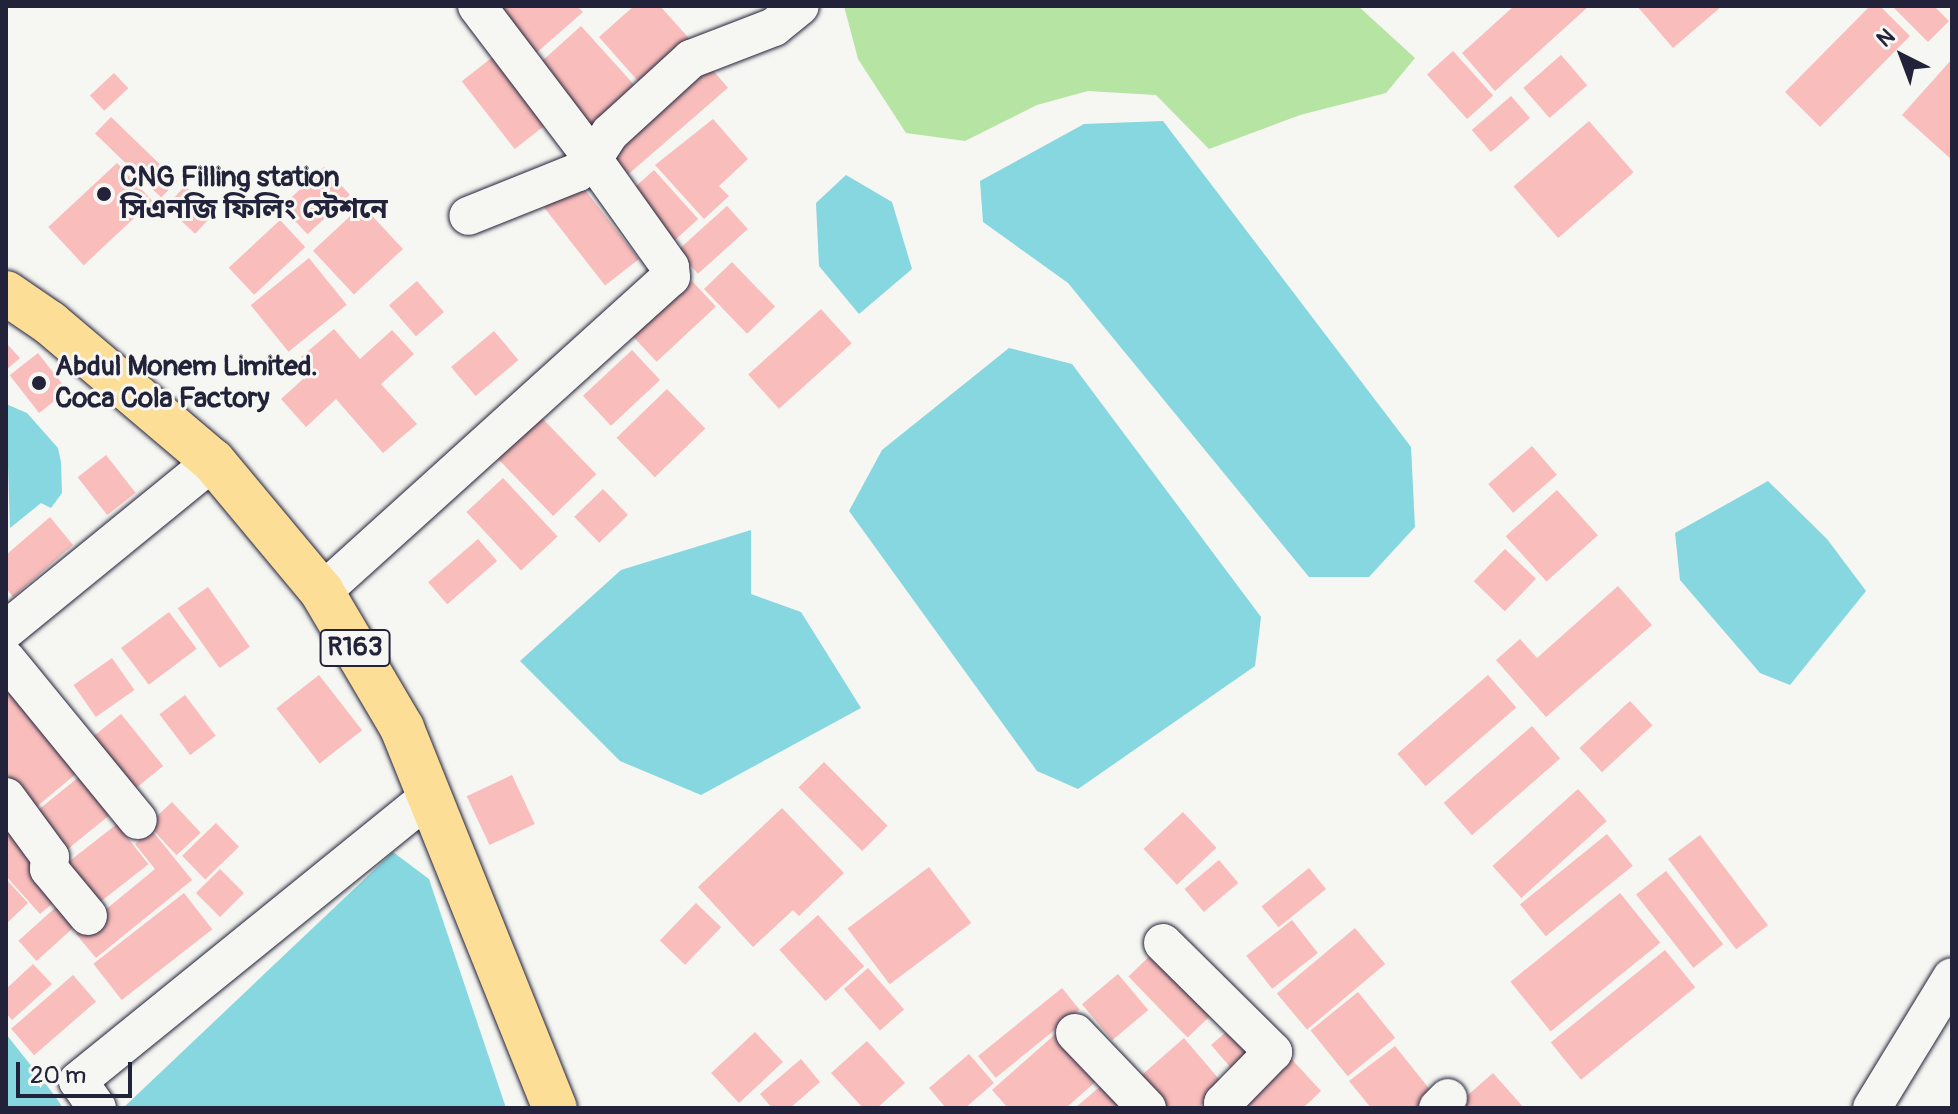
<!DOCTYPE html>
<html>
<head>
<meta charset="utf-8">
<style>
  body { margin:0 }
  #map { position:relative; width:1958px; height:1114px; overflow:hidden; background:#f6f6f2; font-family:Pangolin,"Noto Sans Bengali",sans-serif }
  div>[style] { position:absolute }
  .green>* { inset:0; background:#b6e4a2 }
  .water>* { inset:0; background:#86d7df }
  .building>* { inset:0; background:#f9bdbb; transform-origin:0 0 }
  .roads { filter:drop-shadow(0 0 2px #22223b) drop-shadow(0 0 2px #22223b) }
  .street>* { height:38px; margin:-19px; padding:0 19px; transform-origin:19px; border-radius:19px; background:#f6f6f2 }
  .primary>* { height:44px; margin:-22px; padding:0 22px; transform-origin:22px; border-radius:22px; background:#fdde96 }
  .dots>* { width:22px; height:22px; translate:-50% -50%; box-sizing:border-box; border:4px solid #f6f6f2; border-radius:50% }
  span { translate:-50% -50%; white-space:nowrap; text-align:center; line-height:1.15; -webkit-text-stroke:6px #f6f6f2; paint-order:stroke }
  .shield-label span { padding:2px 6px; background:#f6f6f2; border:2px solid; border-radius:6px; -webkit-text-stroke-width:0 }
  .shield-label { font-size:26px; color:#22223b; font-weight:700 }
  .poi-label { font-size:28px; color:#22223b; font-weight:700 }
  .left { translate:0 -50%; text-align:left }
  .frame { position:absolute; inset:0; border:8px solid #22223b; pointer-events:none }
  .north { position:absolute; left:1862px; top:16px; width:80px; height:80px; -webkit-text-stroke:6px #f6f6f2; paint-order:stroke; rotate:318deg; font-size:22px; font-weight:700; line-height:32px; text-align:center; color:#22223b }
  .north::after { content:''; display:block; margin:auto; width:28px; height:36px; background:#22223b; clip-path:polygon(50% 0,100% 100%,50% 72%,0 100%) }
  .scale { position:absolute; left:16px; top:1062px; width:116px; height:36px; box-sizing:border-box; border:4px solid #22223b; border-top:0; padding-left:10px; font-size:24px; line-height:28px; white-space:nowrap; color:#22223b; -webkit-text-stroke:6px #f6f6f2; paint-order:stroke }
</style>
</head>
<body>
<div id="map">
  <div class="green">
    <div style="clip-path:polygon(844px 6px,1358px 6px,1415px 58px,1386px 93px,1300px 115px,1209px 149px,1156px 95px,1088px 91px,1037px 105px,965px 141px,906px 133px,858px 59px)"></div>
  </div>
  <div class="water">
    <div style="clip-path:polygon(1163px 121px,1411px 447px,1415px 527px,1369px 577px,1309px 577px,1068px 283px,983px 222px,980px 181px,1084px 124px)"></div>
    <div style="clip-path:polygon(846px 175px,892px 202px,912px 269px,859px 314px,819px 266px,816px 203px)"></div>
    <div style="clip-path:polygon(1009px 348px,1072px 364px,1261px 617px,1255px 666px,1078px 789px,1037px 771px,849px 511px,882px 450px)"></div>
    <div style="clip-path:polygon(6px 404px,27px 413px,58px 448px,61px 462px,62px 493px,51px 508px,41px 503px,10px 528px)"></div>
    <div style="clip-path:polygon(1768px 481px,1827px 539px,1866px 591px,1790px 685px,1760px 673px,1680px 580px,1675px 533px)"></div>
    <div style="clip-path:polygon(751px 530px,751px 594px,801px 612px,861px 708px,701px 795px,620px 761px,520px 661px,621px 570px)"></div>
    <div style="clip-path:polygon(393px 852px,429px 879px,506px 1108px,123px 1108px)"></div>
    <div style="clip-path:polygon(6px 1034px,55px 1096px,63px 1108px,6px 1108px)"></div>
  </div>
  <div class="building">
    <div style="clip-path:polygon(480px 6px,577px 6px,583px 12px,527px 61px)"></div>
    <div style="clip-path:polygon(634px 6px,660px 6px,695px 45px,645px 89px,599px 37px)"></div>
    <div style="clip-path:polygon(1514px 6px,1589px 6px,1495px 91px,1462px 53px)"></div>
    <div style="clip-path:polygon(1637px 6px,1722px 6px,1673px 48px)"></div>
    <div style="clip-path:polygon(1870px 6px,1880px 6px,1910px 36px,1820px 127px,1785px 92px)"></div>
    <div style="clip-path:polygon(1892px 6px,1934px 6px,1949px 21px,1928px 42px)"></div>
    <div style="left:581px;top:26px;width:95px;height:64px;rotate:48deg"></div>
    <div style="left:1453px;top:51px;width:60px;height:35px;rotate:48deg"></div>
    <div style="left:498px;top:53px;width:86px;height:46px;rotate:52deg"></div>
    <div style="left:1561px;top:55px;width:40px;height:50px;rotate:49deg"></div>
    <div style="left:703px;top:59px;width:38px;height:132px;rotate:49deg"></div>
    <div style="clip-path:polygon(1952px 59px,1952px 160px,1902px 115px)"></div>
    <div style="left:114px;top:73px;width:21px;height:33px;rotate:47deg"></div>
    <div style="left:1511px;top:96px;width:29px;height:52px;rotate:49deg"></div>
    <div style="left:111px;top:117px;width:92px;height:23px;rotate:44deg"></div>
    <div style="clip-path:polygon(713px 119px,748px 159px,719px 186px,729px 196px,704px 219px,655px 165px)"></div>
    <div style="left:1589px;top:121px;width:68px;height:100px;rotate:49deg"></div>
    <div style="left:117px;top:163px;width:52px;height:94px;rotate:47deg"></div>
    <div style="left:324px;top:167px;width:38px;height:58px;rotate:47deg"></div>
    <div style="left:654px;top:170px;width:66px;height:36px;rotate:48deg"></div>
    <div style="left:578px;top:181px;width:99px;height:43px;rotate:52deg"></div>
    <div style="left:185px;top:186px;width:40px;height:28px;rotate:43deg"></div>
    <div style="left:362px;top:205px;width:60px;height:67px;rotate:47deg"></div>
    <div style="left:727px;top:206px;width:31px;height:67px;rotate:48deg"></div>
    <div style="left:280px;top:220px;width:37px;height:70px;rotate:47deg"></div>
    <div style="left:309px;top:258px;width:60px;height:75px;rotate:51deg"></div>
    <div style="left:732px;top:262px;width:62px;height:39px;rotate:46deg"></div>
    <div style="left:417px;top:281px;width:41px;height:37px;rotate:49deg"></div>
    <div style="left:692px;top:281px;width:35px;height:81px;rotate:47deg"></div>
    <div style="left:821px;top:309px;width:46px;height:98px;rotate:48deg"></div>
    <div style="clip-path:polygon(334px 329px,360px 359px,392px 330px,414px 354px,381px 384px,417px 424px,383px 453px,336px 399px,306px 427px,281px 399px,312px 371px,301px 357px)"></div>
    <div style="left:494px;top:331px;width:38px;height:56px;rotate:50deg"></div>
    <div style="clip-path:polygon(6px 343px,20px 358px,6px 370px)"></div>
    <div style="left:632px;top:350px;width:41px;height:67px;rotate:47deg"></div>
    <div style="left:38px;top:353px;width:48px;height:36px;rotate:52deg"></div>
    <div style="left:667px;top:389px;width:55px;height:70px;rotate:46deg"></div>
    <div style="left:540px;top:416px;width:81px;height:60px;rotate:46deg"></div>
    <div style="left:1532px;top:446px;width:38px;height:58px;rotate:49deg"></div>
    <div style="left:106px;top:455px;width:48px;height:36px;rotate:52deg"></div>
    <div style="left:503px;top:478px;width:80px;height:50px;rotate:47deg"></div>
    <div style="left:603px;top:489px;width:36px;height:40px;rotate:46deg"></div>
    <div style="left:1557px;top:490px;width:61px;height:69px;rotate:48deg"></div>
    <div style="clip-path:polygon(50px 517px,73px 545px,13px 597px,6px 588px,6px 555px)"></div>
    <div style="left:478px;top:539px;width:29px;height:66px;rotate:49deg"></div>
    <div style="left:1505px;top:549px;width:43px;height:45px;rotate:44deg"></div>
    <div style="clip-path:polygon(1618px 586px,1652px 625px,1546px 717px,1496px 660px,1520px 639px,1537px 658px)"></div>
    <div style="left:208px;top:587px;width:73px;height:37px;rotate:55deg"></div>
    <div style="left:169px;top:612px;width:46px;height:60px;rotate:53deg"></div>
    <div style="left:112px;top:658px;width:39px;height:47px;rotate:55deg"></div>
    <div style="left:319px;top:675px;width:70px;height:54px;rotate:52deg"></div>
    <div style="left:1488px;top:675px;width:43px;height:120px;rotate:49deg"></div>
    <div style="clip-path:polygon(22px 682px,89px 763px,35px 808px,6px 773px,6px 695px)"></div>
    <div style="left:185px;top:695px;width:51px;height:32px;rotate:53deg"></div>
    <div style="left:1630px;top:701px;width:33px;height:69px;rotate:47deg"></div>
    <div style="left:121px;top:714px;width:67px;height:40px;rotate:51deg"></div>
    <div style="left:1532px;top:726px;width:43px;height:117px;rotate:49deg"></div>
    <div style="left:824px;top:762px;width:90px;height:36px;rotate:45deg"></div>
    <div style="left:85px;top:772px;width:49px;height:77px;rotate:51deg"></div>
    <div style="left:512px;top:775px;width:54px;height:50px;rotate:65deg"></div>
    <div style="left:1578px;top:789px;width:43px;height:115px;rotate:48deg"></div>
    <div style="left:172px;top:802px;width:42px;height:33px;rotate:47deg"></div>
    <div style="clip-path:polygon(782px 808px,844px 873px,799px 916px,793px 910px,753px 947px,698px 887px)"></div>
    <div style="clip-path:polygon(6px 809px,65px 893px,40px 914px,6px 876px)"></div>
    <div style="left:1183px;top:812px;width:49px;height:54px;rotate:47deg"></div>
    <div style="left:216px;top:823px;width:33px;height:47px;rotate:46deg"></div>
    <div style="left:117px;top:824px;width:51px;height:76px;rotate:52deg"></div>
    <div style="clip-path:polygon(151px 829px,192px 880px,96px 958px,76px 934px,155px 869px,135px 844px)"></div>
    <div style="left:1607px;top:834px;width:41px;height:112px;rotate:51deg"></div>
    <div style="left:1700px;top:835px;width:113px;height:40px;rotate:53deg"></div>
    <div style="left:1219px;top:860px;width:30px;height:45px;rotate:50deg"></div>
    <div style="left:929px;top:867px;width:70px;height:102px;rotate:53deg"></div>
    <div style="left:1309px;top:868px;width:27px;height:61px;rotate:51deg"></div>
    <div style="left:220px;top:869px;width:34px;height:34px;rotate:45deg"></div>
    <div style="left:1666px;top:871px;width:93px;height:38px;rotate:52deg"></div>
    <div style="clip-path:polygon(6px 879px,28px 903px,6px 924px)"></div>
    <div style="left:184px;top:893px;width:46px;height:115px;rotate:52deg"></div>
    <div style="left:1620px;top:893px;width:64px;height:141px;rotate:51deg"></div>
    <div style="left:66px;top:898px;width:27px;height:64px;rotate:48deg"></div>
    <div style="left:696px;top:903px;width:35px;height:52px;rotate:44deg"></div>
    <div style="left:818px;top:915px;width:69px;height:52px;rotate:48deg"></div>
    <div style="left:1292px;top:920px;width:42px;height:58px;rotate:52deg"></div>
    <div style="left:1355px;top:928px;width:47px;height:102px;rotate:50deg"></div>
    <div style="left:1158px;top:948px;width:85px;height:41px;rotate:46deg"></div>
    <div style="left:1665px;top:950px;width:48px;height:147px;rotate:51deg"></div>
    <div style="clip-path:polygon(33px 964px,52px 984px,12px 1020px,6px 1013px,6px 989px)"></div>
    <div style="left:868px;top:968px;width:55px;height:32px;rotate:49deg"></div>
    <div style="left:1118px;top:974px;width:47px;height:47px;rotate:50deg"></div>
    <div style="left:73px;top:975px;width:35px;height:82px;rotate:49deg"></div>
    <div style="left:1062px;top:988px;width:28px;height:108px;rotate:51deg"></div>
    <div style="left:1358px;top:992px;width:59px;height:61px;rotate:51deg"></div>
    <div style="left:1233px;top:1026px;width:37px;height:29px;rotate:49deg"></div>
    <div style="clip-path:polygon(1060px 1030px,1102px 1076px,1066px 1108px,1008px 1108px,992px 1090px)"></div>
    <div style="left:755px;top:1032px;width:41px;height:60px;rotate:47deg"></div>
    <div style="clip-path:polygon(1184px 1038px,1224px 1085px,1198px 1108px,1159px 1108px,1135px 1081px)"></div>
    <div style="clip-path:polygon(867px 1041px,905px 1083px,877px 1108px,863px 1108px,831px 1073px)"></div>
    <div style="clip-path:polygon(1395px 1046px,1435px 1096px,1419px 1108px,1371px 1108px,1349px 1081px)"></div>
    <div style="clip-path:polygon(1285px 1052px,1321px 1091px,1303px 1108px,1249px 1108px,1238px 1095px)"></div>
    <div style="clip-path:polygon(969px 1054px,994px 1083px,965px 1108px,946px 1108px,929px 1088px)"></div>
    <div style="clip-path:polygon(801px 1059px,820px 1082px,790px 1108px,772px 1108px,760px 1094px)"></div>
    <div style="clip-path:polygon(1493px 1073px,1524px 1108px,1453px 1108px)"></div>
    <div style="clip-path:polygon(1110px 1078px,1130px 1108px,1075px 1108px)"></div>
  </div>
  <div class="roads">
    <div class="street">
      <div style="left:477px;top:6px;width:192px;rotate:52.8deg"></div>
      <div style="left:593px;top:159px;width:31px;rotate:-57deg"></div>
      <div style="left:610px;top:133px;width:110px;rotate:-42.4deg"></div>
      <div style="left:691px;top:59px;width:89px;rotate:-21.1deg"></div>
      <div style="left:774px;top:27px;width:33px;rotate:-39deg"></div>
      <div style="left:322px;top:592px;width:470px;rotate:-42.1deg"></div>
      <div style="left:671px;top:277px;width:10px;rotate:-96deg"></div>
      <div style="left:670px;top:267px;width:133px;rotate:-125.5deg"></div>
      <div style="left:593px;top:159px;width:20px;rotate:139deg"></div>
      <div style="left:578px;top:172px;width:118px;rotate:158.2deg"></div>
      <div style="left:6px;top:630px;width:267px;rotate:-39.2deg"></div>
      <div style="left:6px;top:659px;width:208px;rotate:50.7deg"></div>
      <div style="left:6px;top:797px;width:74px;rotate:53.7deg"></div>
      <div style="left:50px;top:857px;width:12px;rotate:95deg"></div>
      <div style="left:49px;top:869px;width:61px;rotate:50.3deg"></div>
      <div style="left:1163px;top:943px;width:155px;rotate:44.7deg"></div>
      <div style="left:1273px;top:1052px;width:71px;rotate:134.4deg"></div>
      <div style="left:1223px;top:1103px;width:6px;rotate:51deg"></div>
      <div style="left:1075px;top:1033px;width:104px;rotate:46.2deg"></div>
      <div style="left:97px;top:1108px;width:33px;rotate:-125deg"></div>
      <div style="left:78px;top:1081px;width:452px;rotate:-39deg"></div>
      <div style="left:1438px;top:1108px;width:14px;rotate:-45deg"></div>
      <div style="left:1872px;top:1108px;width:153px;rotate:-58.6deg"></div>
    </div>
    <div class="primary">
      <div style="left:6px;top:293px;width:53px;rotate:34.3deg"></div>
      <div style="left:50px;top:323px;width:214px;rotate:40.3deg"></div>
      <div style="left:213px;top:461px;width:170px;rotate:50.2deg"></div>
      <div style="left:322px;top:592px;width:158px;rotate:59.5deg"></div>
      <div style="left:402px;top:728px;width:410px;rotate:68.1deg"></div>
    </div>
  </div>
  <div class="dots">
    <div style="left:104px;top:194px;background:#22223b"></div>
    <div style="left:39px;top:383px;background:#22223b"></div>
  </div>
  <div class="shield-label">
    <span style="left:355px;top:648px">R163</span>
  </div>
  <div class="poi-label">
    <span class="left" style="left:120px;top:194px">CNG Filling station<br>সিএনজি ফিলিং স্টেশনে</span>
    <span class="left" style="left:55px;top:383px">Abdul Monem Limited.<br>Coca Cola Factory</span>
  </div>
  <div class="frame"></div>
  <div class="north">N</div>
  <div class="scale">20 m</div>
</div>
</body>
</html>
